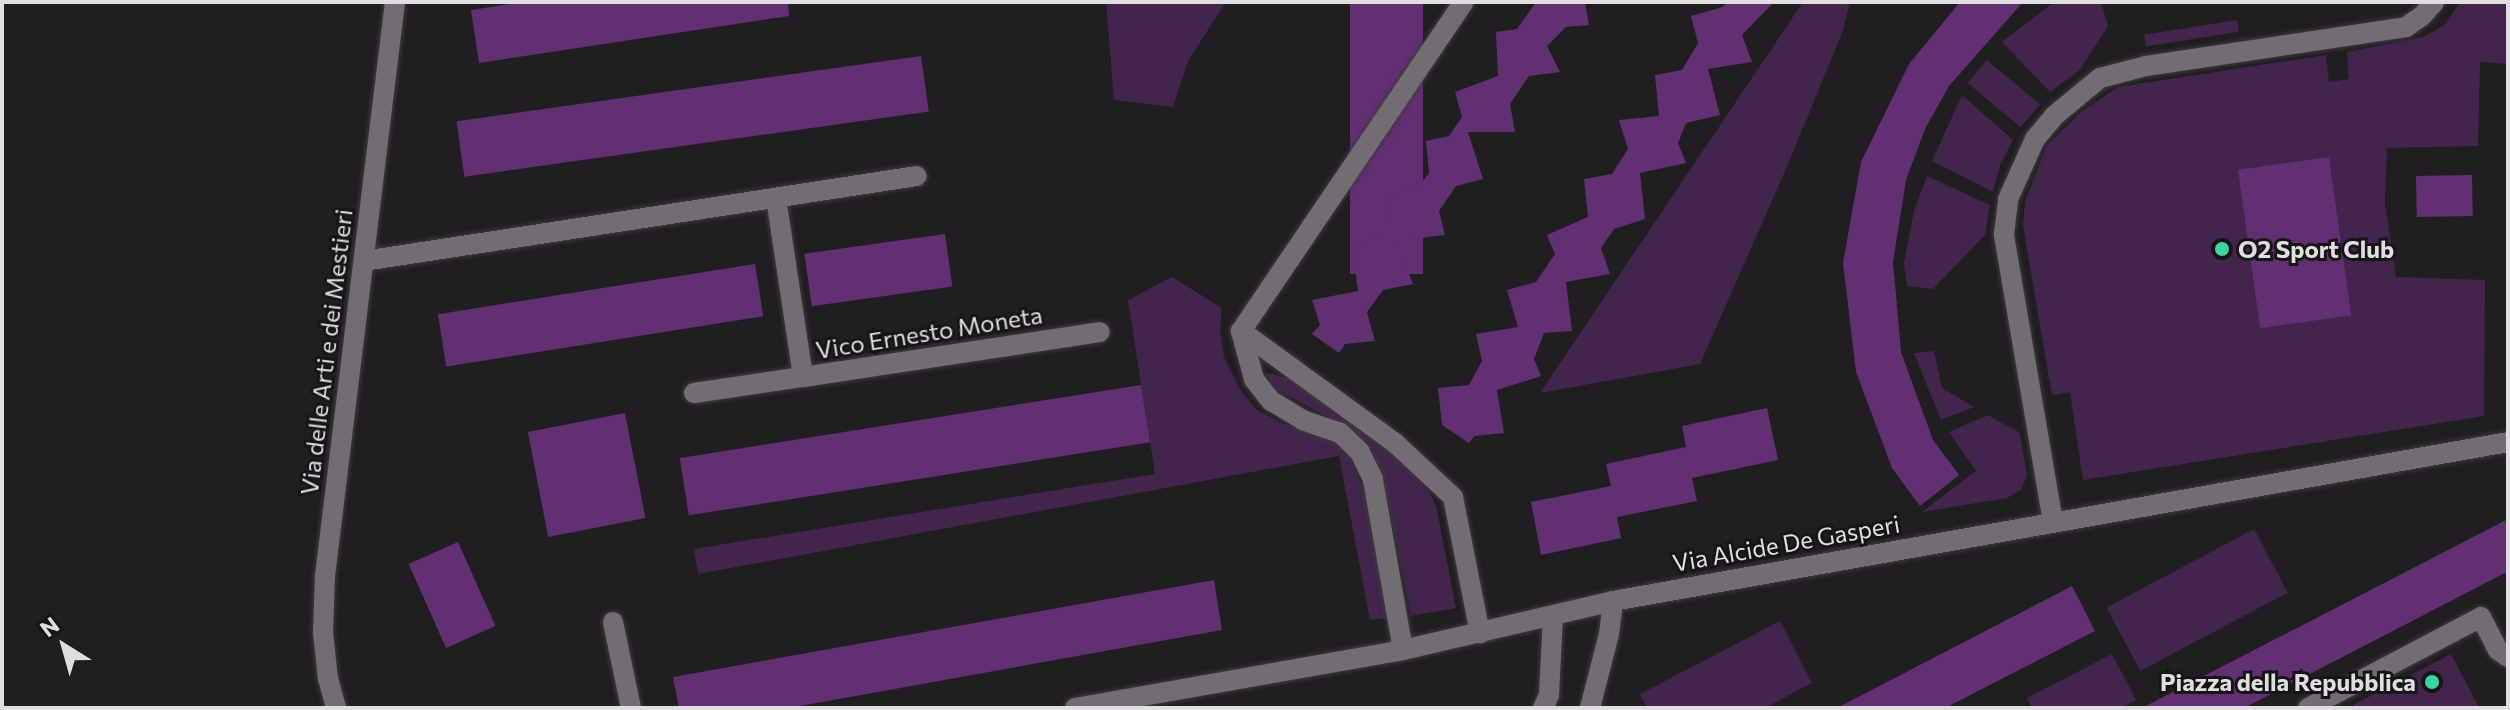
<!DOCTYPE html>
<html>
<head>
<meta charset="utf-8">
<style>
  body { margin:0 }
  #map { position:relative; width:2510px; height:710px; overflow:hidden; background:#211e22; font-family:Commissioner,sans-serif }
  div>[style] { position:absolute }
  .green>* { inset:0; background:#42244d; transform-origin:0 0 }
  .building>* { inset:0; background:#622f73; transform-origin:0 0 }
  .roads { filter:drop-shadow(0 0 2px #3e3b3e) drop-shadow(0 0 2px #3e3b3e) }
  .minor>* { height:20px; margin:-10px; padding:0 10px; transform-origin:10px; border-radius:10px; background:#716d72 }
  .dots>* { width:22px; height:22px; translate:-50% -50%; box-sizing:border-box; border:4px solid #181519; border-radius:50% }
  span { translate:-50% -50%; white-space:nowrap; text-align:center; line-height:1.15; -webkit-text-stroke:6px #181519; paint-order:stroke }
  .poi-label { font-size:24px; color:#e0dee1; font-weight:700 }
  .left { translate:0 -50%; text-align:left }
  .right { translate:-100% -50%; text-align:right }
  .street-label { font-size:24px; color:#e0dee1 }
  .frame { position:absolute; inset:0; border:4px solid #e0dee1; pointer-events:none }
  .north { position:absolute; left:24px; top:606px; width:80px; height:80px; -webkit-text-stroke:6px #181519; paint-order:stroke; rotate:323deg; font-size:22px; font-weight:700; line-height:32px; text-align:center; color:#e0dee1 }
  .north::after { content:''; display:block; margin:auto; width:28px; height:36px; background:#e0dee1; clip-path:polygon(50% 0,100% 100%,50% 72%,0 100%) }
</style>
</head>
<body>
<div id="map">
  <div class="green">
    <div style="clip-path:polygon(1106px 2px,1226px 2px,1189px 59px,1173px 107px,1114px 100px)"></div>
    <div style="clip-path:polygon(1803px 2px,1850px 2px,1842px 33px,1789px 162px,1700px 364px,1540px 393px)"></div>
    <div style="clip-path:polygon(2054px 2px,2101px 2px,2108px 26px,2080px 70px,2050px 92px,2002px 42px)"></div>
    <div style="clip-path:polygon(2460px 2px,2508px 2px,2508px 64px,2480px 62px,2478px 146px,2387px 148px,2385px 203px,2396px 277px,2485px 280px,2484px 416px,2083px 480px,2070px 392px,2052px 395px,2023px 226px,2025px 201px,2047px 145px,2081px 112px,2118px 87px,2326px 55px,2329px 82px,2349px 79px,2347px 52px,2423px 37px,2445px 25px)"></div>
    <div style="left:2237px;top:20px;width:12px;height:94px;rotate:81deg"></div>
    <div style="left:1987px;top:60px;width:69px;height:30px;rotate:40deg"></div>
    <div style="clip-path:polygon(1962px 95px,2013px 140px,2000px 165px,1993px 192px,1932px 161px)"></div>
    <div style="clip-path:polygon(1927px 176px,1990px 205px,1985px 235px,1933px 289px,1907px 286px,1904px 263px,1914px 211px)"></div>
    <div style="clip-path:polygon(1172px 277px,1222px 308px,1220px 330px,1224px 357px,1241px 391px,1256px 409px,1283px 424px,1331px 437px,1346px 447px,1367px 498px,1388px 618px,1370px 620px,1339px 456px,698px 574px,694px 549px,1155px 474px,1128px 300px)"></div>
    <div style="clip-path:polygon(1934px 351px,1942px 388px,1974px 407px,1941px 420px,1914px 353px)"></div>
    <div style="clip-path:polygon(1266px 373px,1296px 380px,1393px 452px,1425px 485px,1436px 505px,1456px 608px,1411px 616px,1387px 498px,1377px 469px,1344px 425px,1275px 389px)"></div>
    <div style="clip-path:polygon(1988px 415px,2020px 433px,2027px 475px,2021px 490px,2007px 498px,1922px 512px,1976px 471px,1949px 432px)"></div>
    <div style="left:2254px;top:529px;width:72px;height:167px;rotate:62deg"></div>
    <div style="clip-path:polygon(1780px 621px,1812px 683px,1765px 708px,1647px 708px,1640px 694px)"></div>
    <div style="clip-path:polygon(2112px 654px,2136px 700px,2121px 708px,2032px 708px,2027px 698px)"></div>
    <div style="clip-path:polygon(2451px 654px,2479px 708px,2354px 708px,2353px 705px)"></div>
  </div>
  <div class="building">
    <div style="clip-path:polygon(522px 2px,788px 2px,789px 16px,479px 63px,471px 10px)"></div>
    <div style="left:1350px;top:2px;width:73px;height:272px"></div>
    <div style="clip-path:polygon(1536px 2px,1585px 2px,1589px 25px,1566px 27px,1547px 46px,1560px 72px,1529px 76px,1510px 104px,1515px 132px,1468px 132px,1483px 179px,1456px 186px,1439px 211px,1445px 235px,1396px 241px,1413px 284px,1383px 290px,1367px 312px,1375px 341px,1345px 344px,1339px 353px,1312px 334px,1320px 325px,1312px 300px,1358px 291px,1352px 243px,1375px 238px,1391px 220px,1385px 198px,1419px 186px,1429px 173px,1426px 141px,1449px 136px,1462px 117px,1455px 92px,1498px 76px,1496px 32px,1517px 29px)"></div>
    <div style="clip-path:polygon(1727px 2px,1774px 2px,1742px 35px,1752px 62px,1708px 69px,1720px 115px,1686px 123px,1678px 143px,1686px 163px,1640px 173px,1645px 219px,1614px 229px,1601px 248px,1610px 274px,1566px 282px,1572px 331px,1544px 333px,1534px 359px,1541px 376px,1497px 390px,1504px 433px,1474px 436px,1469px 443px,1442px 425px,1438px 388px,1469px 385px,1482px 361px,1476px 334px,1518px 327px,1507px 290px,1536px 282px,1555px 254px,1547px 235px,1588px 217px,1584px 179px,1612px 174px,1628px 149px,1619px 120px,1659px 116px,1655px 75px,1682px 70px,1698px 43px,1691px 16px,1723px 7px)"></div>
    <div style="clip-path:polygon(1960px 2px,2023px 2px,1949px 86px,1925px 129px,1906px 180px,1893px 262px,1901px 352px,1933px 440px,1959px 475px,1920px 506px,1892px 468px,1856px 372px,1843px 263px,1861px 162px,1909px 64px)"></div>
    <div style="left:921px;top:56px;width:56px;height:469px;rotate:82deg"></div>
    <div style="left:2329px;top:157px;width:160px;height:92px;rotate:82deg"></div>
    <div style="left:2472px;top:175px;width:41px;height:56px;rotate:89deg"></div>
    <div style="left:945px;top:234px;width:53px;height:142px;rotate:82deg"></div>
    <div style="left:755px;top:264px;width:53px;height:321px;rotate:81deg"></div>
    <div style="left:1141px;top:385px;width:58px;height:467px;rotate:81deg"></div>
    <div style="clip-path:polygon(1767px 408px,1778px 460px,1692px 478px,1697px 501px,1617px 517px,1621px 538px,1541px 555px,1531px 502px,1611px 486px,1606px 464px,1686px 447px,1682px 426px)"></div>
    <div style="left:625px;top:413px;width:107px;height:99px;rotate:79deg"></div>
    <div style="clip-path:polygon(2508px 519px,2508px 572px,2501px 575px,2244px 708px,2142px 708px)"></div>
    <div style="left:458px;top:542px;width:92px;height:54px;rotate:66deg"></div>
    <div style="clip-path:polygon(1214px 580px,1222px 630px,789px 708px,679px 708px,673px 677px)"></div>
    <div style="clip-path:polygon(2072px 586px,2095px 631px,1945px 708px,1837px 708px)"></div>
  </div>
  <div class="roads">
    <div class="minor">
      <div style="left:776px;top:198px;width:181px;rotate:81.4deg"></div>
      <div style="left:803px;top:377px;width:300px;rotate:-8.6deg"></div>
      <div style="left:364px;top:261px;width:559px;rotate:-8.74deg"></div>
      <div style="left:1241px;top:331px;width:189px;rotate:36deg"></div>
      <div style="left:1394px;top:442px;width:81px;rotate:43deg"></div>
      <div style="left:1453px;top:497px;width:139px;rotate:78.8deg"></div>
      <div style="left:694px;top:393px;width:110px;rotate:-8.4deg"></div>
      <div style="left:2053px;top:522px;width:292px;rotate:-99.7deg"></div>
      <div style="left:2004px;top:234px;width:35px;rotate:-83deg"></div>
      <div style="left:2008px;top:199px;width:66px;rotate:-65.8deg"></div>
      <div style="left:2035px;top:139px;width:30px;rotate:-50deg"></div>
      <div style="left:2054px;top:116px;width:60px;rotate:-39.6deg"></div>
      <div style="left:2100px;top:78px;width:48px;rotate:-14.6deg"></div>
      <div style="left:2146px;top:66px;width:263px;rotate:-8.5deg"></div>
      <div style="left:2406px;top:27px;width:19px;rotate:-35deg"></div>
      <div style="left:2422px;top:16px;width:18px;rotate:-49deg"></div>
      <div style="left:613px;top:622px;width:88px;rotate:78.2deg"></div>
      <div style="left:1403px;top:650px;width:174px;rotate:-100deg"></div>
      <div style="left:1373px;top:479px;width:30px;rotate:-116deg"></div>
      <div style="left:1360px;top:452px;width:28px;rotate:-136deg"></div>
      <div style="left:1340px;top:433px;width:39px;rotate:-161deg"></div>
      <div style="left:1303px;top:420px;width:37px;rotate:-149deg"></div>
      <div style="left:1271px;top:401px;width:28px;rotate:-128deg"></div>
      <div style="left:1254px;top:379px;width:50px;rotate:-105.2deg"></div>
      <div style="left:1241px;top:331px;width:397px;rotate:-55.9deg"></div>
      <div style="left:336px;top:708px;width:30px;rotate:-105deg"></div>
      <div style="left:328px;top:679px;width:47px;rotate:-96.1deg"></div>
      <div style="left:323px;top:632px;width:56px;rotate:-88deg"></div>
      <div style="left:325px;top:576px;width:578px;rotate:-83.05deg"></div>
      <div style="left:1075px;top:708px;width:333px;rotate:-10deg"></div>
      <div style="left:1403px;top:650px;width:216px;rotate:-13.1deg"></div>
      <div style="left:1613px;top:601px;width:909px;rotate:-10.07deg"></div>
      <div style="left:1543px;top:708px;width:14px;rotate:-65deg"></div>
      <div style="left:1549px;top:695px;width:78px;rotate:-87.1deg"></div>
      <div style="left:1590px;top:708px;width:76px;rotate:-75.6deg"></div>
      <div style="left:1609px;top:634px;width:33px;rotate:-83deg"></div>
      <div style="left:2308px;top:708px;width:195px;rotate:-27.7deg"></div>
      <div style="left:2481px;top:617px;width:37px;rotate:63deg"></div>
      <div style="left:2498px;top:650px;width:12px;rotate:35deg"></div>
    </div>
  </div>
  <div class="dots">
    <div style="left:2222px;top:249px;background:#3cd4a4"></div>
    <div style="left:2432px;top:682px;background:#3cd4a4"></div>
  </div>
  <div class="poi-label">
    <span class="left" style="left:2238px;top:249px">O2 Sport Club</span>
    <span class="right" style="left:2416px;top:682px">Piazza della Repubblica</span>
  </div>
  <div class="street-label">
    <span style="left:929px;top:332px;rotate:-9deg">Vico Ernesto Moneta</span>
    <span style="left:326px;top:352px;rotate:-83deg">Via delle Arti e dei Mestieri</span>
    <span style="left:1786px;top:543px;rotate:-10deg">Via Alcide De Gasperi</span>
  </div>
  <div class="frame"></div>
  <div class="north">N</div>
</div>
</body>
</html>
